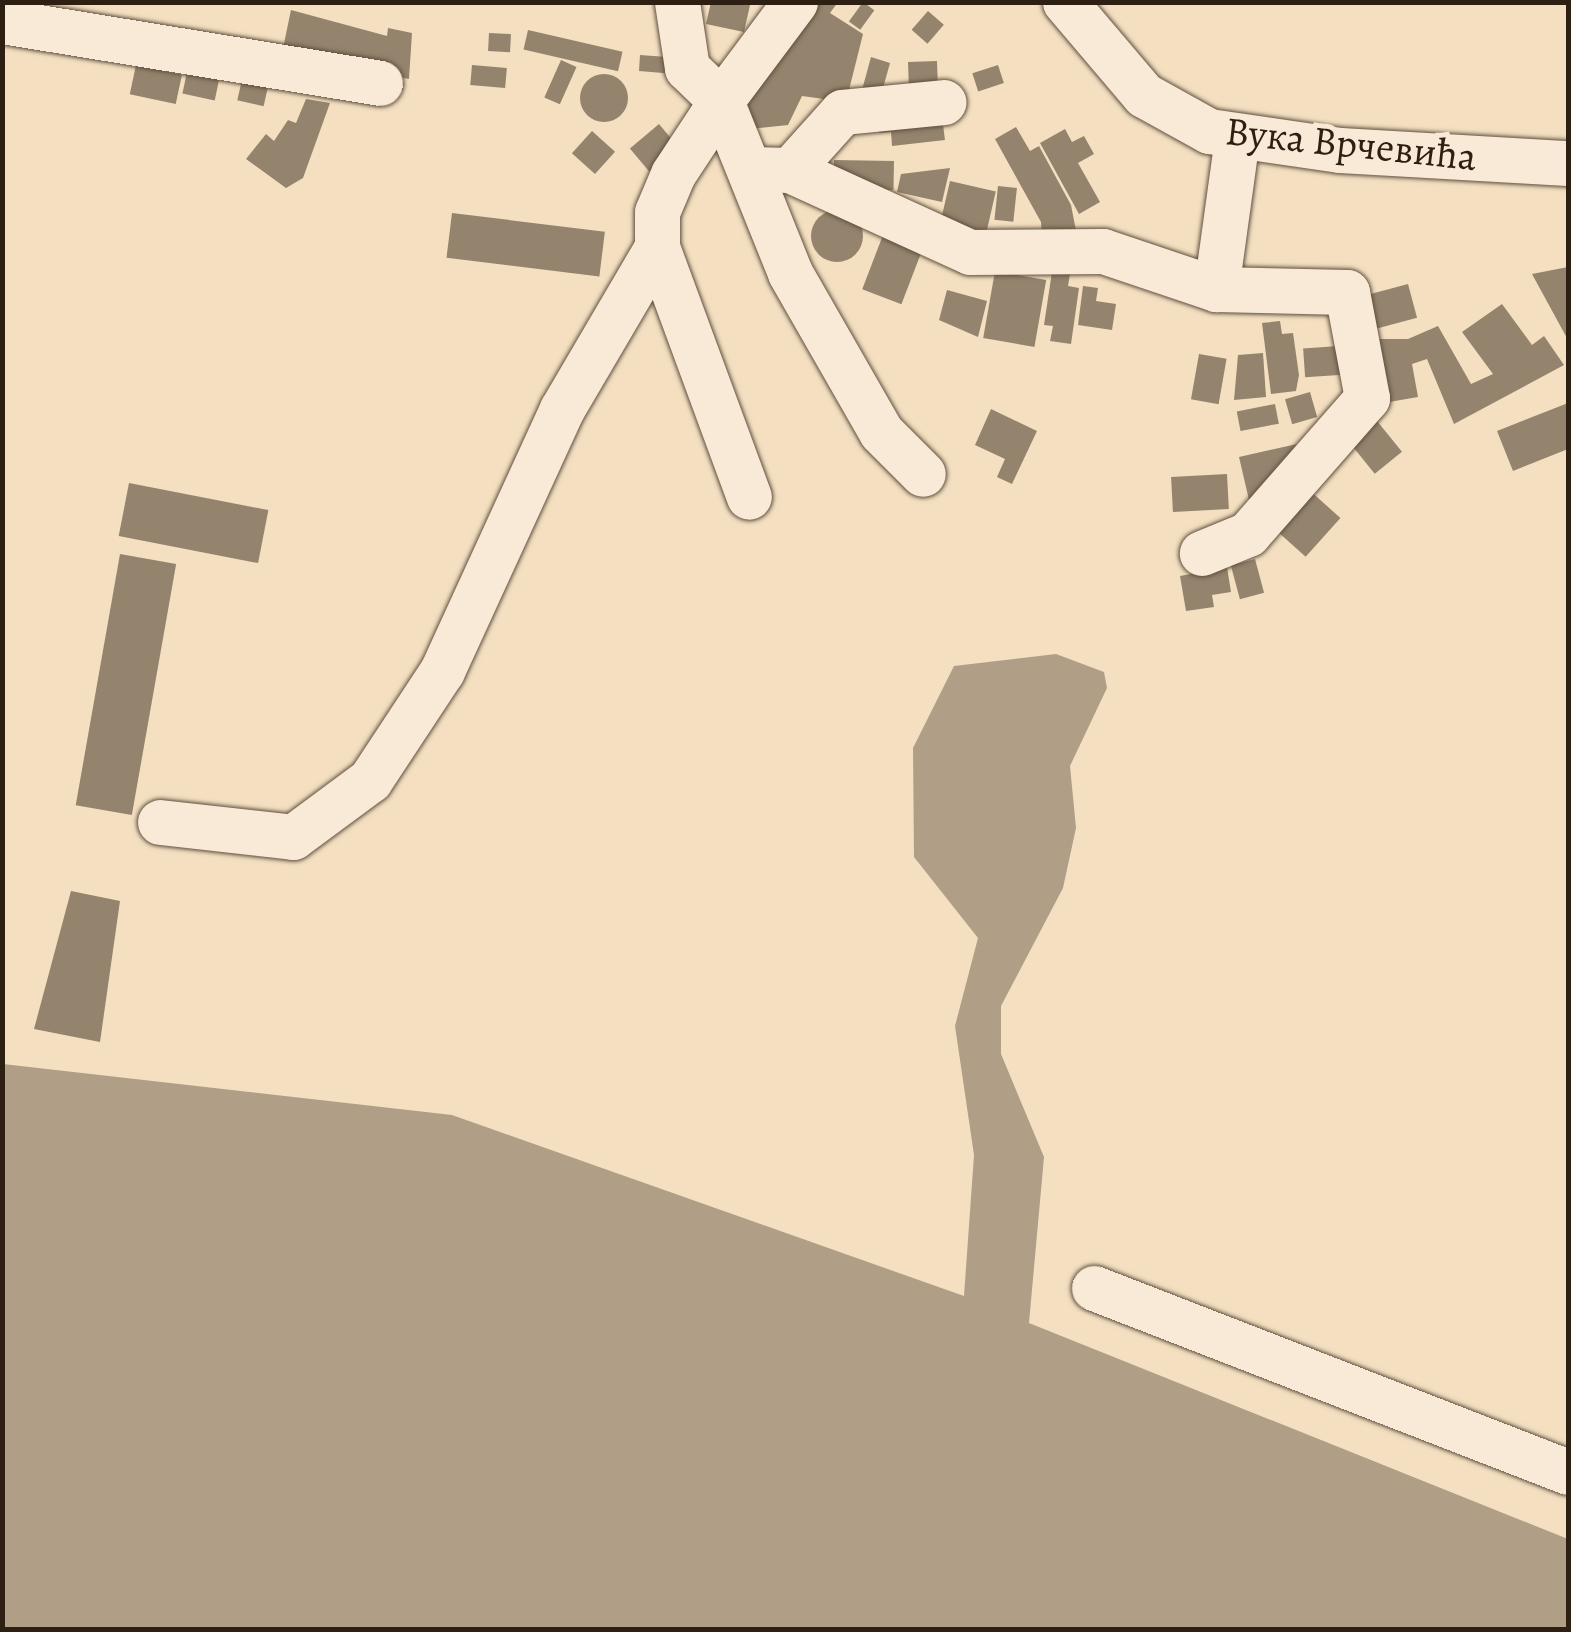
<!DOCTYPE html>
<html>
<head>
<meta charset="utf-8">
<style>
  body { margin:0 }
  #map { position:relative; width:1571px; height:1632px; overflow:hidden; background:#f4dfc1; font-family:Alegreya,serif }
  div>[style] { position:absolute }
  .water>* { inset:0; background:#b09e86 }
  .building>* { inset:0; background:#94836d; transform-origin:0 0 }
  .round { border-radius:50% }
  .roads { filter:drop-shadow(0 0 2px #5f503e) drop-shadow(0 0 2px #5f503e) }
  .minor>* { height:45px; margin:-22.5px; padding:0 22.5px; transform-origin:22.5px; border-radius:22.5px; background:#f8ead7 }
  span { translate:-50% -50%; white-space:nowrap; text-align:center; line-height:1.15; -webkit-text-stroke:10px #f8ead7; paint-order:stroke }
  .street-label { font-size:40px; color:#2d2012 }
  .frame { position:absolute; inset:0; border:5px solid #2d2012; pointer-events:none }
</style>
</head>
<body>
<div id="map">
  <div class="water">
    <div style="clip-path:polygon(1056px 654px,1104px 672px,1107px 688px,1070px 766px,1076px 828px,1063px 888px,1001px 1006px,1001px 1054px,1044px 1157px,1029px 1323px,1568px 1539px,1568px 1629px,3px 1629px,3px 1064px,452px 1115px,964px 1296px,974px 1155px,955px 1026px,978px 938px,914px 857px,913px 748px,954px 666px)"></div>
  </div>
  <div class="building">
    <div style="clip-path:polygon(711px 2px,750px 5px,744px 32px,706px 24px)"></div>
    <div style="clip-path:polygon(813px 2px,838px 2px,830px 13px,863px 34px,846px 102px,802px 96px,788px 125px,749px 129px,743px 100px)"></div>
    <div style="left:863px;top:2px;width:14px;height:24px;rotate:36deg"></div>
    <div style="clip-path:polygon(291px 10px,387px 36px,388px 28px,412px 33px,409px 79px,282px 53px)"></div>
    <div style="left:928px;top:11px;width:21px;height:25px;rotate:41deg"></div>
    <div style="left:528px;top:30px;width:97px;height:20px;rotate:13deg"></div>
    <div style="left:489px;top:33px;width:22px;height:18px;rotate:3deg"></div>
    <div style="clip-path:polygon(640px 55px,667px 57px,675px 74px,639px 71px)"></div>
    <div style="clip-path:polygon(871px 57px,890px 63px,880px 99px,859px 101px)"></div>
    <div style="left:561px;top:60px;width:17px;height:41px;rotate:24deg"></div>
    <div style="left:937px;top:61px;width:31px;height:29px;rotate:88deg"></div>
    <div style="left:136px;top:65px;width:47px;height:30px;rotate:12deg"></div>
    <div style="left:472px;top:65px;width:35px;height:20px;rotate:5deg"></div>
    <div style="left:998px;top:65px;width:19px;height:27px;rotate:72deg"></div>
    <div style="left:244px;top:71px;width:27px;height:30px;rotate:13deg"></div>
    <div style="left:187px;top:72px;width:33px;height:22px;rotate:12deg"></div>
    <div class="round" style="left:580px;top:74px;width:48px;height:48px"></div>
    <div style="clip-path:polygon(306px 99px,330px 103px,303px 178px,286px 188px,246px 159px,266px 134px,274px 141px,288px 120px,296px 123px)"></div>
    <div style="clip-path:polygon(941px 109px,945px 140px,892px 146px,891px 132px,879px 133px,878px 117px)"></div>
    <div style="left:659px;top:124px;width:30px;height:38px;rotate:50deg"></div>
    <div style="clip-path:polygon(1016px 127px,1030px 151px,1039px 146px,1071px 205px,1079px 246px,1043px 250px,1041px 222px,995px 139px)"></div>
    <div style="clip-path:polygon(1065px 129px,1072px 142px,1084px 136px,1094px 154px,1078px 163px,1100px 202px,1079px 214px,1040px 143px)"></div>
    <div style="left:592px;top:131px;width:31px;height:30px;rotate:42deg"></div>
    <div style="left:834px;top:160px;width:60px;height:29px;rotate:1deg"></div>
    <div style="clip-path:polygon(950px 168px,942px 202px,897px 192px,901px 174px)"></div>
    <div style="left:950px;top:181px;width:47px;height:55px;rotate:13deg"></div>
    <div style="left:998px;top:186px;width:19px;height:34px;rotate:6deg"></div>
    <div class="round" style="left:811px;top:210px;width:52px;height:52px"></div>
    <div style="left:452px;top:213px;width:154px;height:45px;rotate:7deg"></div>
    <div style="left:883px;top:235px;width:42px;height:58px;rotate:21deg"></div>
    <div style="clip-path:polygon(1053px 265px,1071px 268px,1068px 286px,1079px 288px,1071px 344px,1050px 341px,1053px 326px,1044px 325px)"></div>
    <div style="clip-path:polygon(1568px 267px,1568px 340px,1532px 274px)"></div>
    <div style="left:995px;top:271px;width:52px;height:68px;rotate:10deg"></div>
    <div style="left:1408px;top:284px;width:35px;height:55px;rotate:75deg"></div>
    <div style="clip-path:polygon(1083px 286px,1098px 288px,1096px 301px,1116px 304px,1112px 330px,1078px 325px)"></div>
    <div style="clip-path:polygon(947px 290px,987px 301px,978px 337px,939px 320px)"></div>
    <div style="clip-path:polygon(1502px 304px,1532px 345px,1544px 336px,1564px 365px,1454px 424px,1427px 359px,1412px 364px,1418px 397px,1389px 402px,1369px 339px,1408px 339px,1438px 326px,1471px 384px,1493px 374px,1462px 332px)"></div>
    <div style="clip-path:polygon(1280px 321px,1282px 334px,1293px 333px,1299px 375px,1296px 391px,1271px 394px,1262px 323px)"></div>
    <div style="left:1352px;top:345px;width:29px;height:49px;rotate:86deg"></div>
    <div style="clip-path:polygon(1263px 353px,1266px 397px,1234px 400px,1238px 355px)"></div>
    <div style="left:1199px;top:354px;width:28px;height:46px;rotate:10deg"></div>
    <div style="left:1310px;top:392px;width:26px;height:26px;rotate:74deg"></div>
    <div style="clip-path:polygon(1568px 403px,1568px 449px,1513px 471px,1497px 431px)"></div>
    <div style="left:1275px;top:404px;width:20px;height:39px;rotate:79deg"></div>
    <div style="clip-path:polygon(991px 409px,1037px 431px,1012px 484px,997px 477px,1005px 459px,975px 445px)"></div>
    <div style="left:1373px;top:416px;width:46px;height:35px;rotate:51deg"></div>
    <div style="clip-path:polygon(1297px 444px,1249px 500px,1239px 457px)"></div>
    <div style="left:1227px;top:474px;width:35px;height:56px;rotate:87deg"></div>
    <div style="left:129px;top:483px;width:142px;height:54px;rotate:11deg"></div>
    <div style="left:1307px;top:488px;width:45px;height:52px;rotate:42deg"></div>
    <div style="left:120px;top:554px;width:57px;height:255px;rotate:10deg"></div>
    <div style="left:1255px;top:559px;width:35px;height:25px;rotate:75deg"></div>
    <div style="clip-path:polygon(1227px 567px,1231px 592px,1212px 595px,1214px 607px,1186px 611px,1180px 576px)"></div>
    <div style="clip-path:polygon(71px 891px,120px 901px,100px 1042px,34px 1029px)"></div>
  </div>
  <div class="roads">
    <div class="minor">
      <div style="left:677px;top:2px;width:67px;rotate:81.4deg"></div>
      <div style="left:687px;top:68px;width:47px;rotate:44.1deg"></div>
      <div style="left:721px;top:101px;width:87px;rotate:123.3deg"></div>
      <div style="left:673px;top:174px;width:41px;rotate:112.8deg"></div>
      <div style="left:657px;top:212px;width:35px;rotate:90deg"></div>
      <div style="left:657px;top:247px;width:266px;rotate:69.8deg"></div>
      <div style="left:795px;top:2px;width:124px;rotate:126.8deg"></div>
      <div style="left:721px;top:101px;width:185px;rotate:68.1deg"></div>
      <div style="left:790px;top:273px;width:183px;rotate:60.2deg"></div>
      <div style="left:881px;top:432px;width:59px;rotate:45deg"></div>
      <div style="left:1065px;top:2px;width:122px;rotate:49.7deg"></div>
      <div style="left:1144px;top:95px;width:74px;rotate:29deg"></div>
      <div style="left:1209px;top:131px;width:132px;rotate:8.3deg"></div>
      <div style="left:1340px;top:150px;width:228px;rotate:3.3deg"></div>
      <div style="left:2px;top:21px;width:383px;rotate:9.3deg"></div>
      <div style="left:750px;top:169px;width:40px;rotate:1.4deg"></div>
      <div style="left:790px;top:170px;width:198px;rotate:24.5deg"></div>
      <div style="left:970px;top:252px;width:133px;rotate:-0.4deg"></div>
      <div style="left:1103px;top:251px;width:119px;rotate:18.6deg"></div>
      <div style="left:1216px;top:289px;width:131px;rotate:1.3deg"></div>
      <div style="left:1347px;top:292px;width:108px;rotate:79.3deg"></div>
      <div style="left:1367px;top:398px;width:181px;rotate:131.2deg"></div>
      <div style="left:1248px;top:534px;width:50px;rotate:157.6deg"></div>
      <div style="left:790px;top:170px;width:78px;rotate:-48.1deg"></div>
      <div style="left:842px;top:112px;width:102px;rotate:-5.6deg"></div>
      <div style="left:1216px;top:289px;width:152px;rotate:-82.1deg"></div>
      <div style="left:160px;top:822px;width:134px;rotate:6.4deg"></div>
      <div style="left:293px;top:837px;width:96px;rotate:-36.5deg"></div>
      <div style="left:370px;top:780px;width:131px;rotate:-56.6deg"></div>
      <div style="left:442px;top:671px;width:288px;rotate:-65.4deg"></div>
      <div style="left:562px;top:409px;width:188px;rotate:-59.6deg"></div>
      <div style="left:1094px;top:1288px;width:508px;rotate:21.22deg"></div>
    </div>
  </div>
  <div class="street-label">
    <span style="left:1351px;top:144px;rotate:6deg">Вука Врчевића</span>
  </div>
  <div class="frame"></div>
</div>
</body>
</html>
